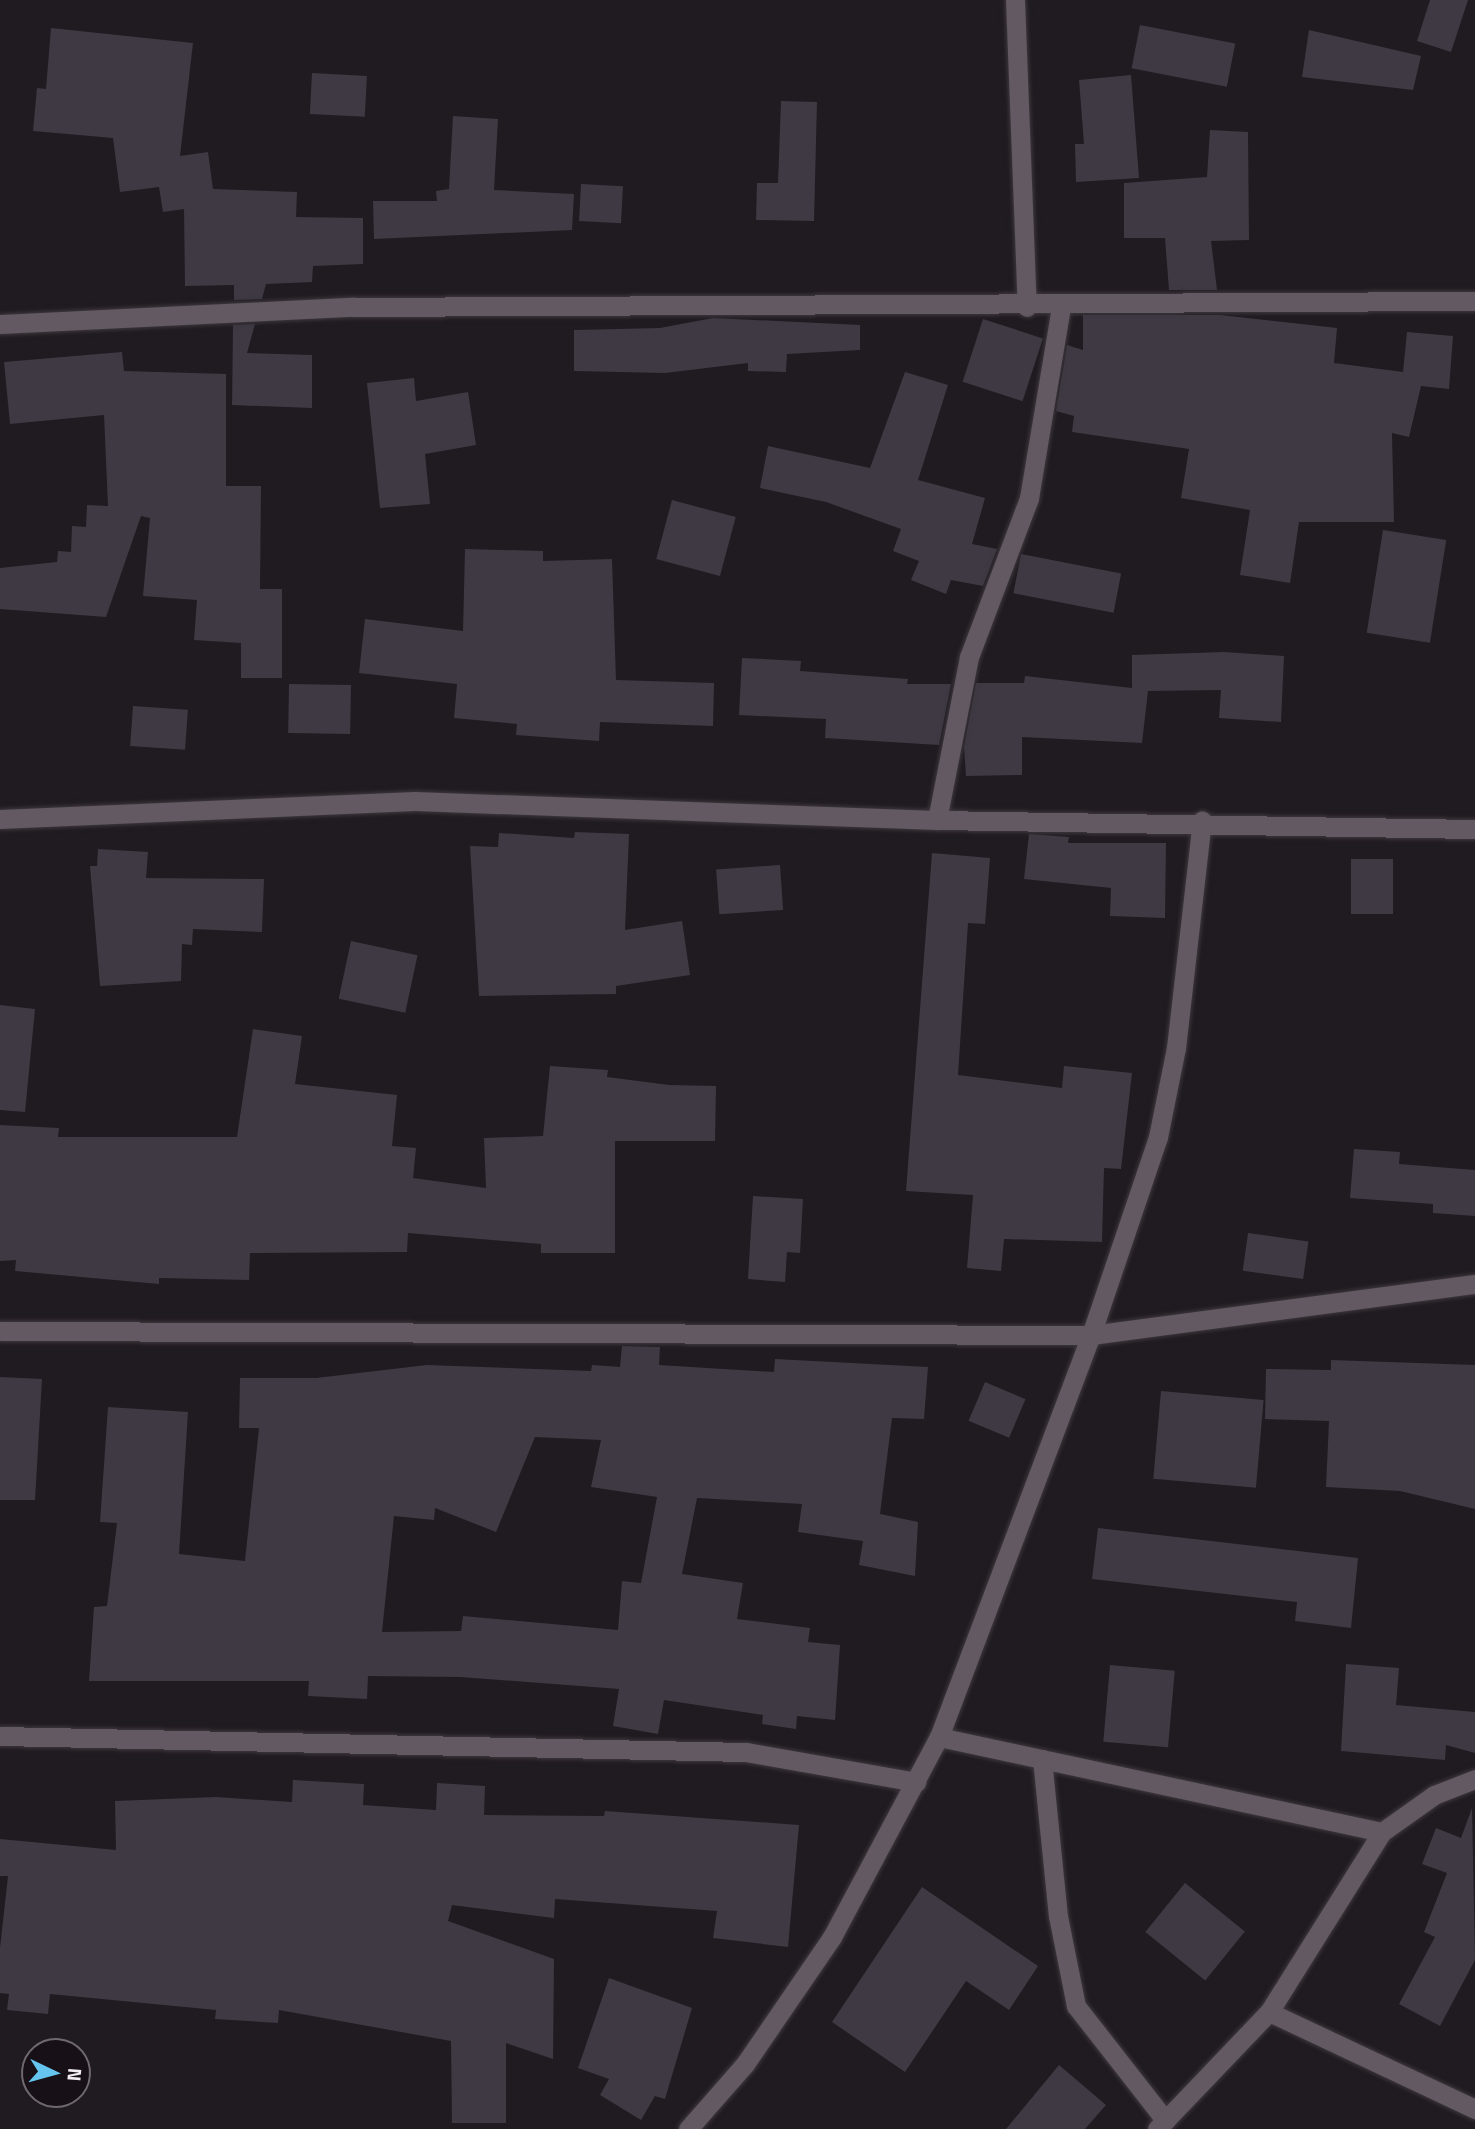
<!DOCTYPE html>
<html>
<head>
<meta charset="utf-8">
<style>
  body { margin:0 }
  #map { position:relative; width:1475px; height:2129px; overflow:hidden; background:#201a21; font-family:"Titillium Web",sans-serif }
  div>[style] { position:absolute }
  .building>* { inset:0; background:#3e3943; transform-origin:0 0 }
  .roads { filter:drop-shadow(0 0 2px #3d383d) drop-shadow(0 0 2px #3d383d) }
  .minor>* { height:19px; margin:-9.5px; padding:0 9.5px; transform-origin:9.5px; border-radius:9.5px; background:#625962 }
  span { translate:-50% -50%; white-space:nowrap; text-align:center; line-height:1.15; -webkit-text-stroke:6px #171117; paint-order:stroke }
  .north { position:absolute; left:21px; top:2038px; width:70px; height:70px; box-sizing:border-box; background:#171117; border:2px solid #6f696f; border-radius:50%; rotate:95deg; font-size:19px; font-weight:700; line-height:28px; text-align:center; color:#f2edf2 }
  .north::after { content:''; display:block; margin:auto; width:24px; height:32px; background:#65c5ef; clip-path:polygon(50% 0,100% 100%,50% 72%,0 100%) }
</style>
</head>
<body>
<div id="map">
  <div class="building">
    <div style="clip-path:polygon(1430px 0,1468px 0,1451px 52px,1417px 41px)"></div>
    <div style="left:1140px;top:25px;width:97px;height:44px;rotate:11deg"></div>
    <div style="clip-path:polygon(51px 28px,193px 43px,180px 156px,208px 152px,213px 189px,297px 192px,296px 217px,363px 218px,363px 264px,313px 266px,312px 282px,266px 284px,262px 299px,234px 300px,234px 285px,185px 286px,184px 209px,163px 212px,159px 187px,120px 192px,113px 138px,33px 131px,37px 88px,46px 89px)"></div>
    <div style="clip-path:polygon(1309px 30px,1421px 56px,1413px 90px,1302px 77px)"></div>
    <div style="left:312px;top:73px;width:55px;height:41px;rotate:3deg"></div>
    <div style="clip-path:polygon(1131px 75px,1139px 178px,1076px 182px,1075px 144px,1084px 144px,1079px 80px)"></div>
    <div style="clip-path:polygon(781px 101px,817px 102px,814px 221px,756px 220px,757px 183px,778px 183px)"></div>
    <div style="clip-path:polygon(453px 116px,498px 119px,494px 190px,574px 194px,572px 230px,374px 239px,373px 201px,437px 201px,436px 191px,449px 189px)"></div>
    <div style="clip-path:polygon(1210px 130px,1248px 132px,1249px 240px,1211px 241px,1217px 290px,1169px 290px,1165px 238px,1124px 238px,1124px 183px,1207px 177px)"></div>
    <div style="left:581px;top:184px;width:42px;height:37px;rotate:3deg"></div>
    <div style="clip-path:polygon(1083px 315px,1220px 315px,1337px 328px,1334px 363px,1403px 372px,1407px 332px,1453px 336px,1449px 389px,1421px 386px,1409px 437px,1392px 433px,1394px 522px,1299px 522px,1290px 583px,1240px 575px,1250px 510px,1181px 498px,1189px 449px,1072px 432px,1074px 416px,1056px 411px,1067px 345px,1083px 350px)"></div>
    <div style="clip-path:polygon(713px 318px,860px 325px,860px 350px,787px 354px,786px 372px,748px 371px,748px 363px,665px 373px,574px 371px,574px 330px,660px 328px)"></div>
    <div style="left:983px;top:319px;width:63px;height:66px;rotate:18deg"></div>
    <div style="clip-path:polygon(255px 324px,247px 353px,312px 355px,312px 408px,232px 405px,233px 325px)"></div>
    <div style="clip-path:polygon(122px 352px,124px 371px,226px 374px,226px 486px,261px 486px,260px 589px,282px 589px,282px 678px,241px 678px,241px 643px,194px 640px,197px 600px,143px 596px,150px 518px,141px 516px,106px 617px,0 609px,0 568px,57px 562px,58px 551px,71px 552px,72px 526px,86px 527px,87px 505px,108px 506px,104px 415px,10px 424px,4px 362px)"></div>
    <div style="clip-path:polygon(905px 372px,948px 385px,918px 480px,985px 498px,972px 544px,997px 549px,983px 586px,951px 580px,946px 594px,911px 580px,919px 561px,893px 551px,901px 529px,826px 502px,760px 488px,768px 446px,870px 468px)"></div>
    <div style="clip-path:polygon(414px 378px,416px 401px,468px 392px,476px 445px,425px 454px,430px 504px,380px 508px,367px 383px)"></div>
    <div style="left:672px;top:500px;width:66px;height:61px;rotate:15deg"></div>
    <div style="left:1383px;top:530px;width:64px;height:104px;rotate:9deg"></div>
    <div style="clip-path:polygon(465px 549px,543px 551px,543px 561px,612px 559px,616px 680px,714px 683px,713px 726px,600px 722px,599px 741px,516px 735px,517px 724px,454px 718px,457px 684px,359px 673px,365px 619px,463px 631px)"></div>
    <div style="left:1021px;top:554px;width:102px;height:40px;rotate:11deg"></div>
    <div style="clip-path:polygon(1224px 652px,1284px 656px,1281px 722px,1219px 718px,1221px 690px,1148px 691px,1142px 743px,1022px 737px,1022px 775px,966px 776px,964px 747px,976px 683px,1024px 683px,1025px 676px,1132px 688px,1132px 655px)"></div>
    <div style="clip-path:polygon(742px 658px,801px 661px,800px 671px,908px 679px,907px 684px,951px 684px,939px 745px,825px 738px,826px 719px,739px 715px)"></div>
    <div style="left:289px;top:684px;width:62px;height:49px;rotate:1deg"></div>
    <div style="left:133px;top:706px;width:55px;height:40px;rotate:4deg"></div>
    <div style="clip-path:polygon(575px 832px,629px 834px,625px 930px,682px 921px,690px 975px,616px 986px,616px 994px,479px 996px,470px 846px,498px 847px,499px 833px,574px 838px)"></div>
    <div style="clip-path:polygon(1029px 834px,1069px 837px,1068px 843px,1166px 843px,1165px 918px,1110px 916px,1111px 888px,1024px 879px)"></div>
    <div style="clip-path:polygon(98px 849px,148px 852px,146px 878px,264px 879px,262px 932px,193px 929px,192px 945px,182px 944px,181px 981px,100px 986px,90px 866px,97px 866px)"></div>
    <div style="clip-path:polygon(932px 853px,990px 858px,985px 924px,968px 923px,958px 1075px,1062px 1088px,1064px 1066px,1132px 1073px,1121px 1169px,1104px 1168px,1102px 1242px,1004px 1239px,1001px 1271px,967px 1268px,973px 1195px,906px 1191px)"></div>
    <div style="left:1393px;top:859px;width:55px;height:42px;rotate:90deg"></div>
    <div style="left:780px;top:865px;width:45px;height:64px;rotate:86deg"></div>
    <div style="left:351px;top:941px;width:68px;height:59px;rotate:12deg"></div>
    <div style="clip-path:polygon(0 1005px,35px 1009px,25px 1112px,0 1110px)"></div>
    <div style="clip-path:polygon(253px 1029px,302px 1036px,295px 1084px,397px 1095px,392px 1146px,416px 1148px,413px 1178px,486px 1188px,484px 1138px,543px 1136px,550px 1066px,608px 1070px,607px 1077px,669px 1085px,716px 1086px,715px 1141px,615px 1141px,615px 1253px,541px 1253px,541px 1244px,408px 1233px,407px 1252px,250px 1253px,249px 1280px,159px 1278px,159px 1284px,15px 1271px,16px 1260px,0 1261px,0 1125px,59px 1128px,58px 1137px,237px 1137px)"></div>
    <div style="clip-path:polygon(1354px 1149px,1400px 1152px,1399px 1164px,1475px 1170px,1475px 1216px,1433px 1213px,1433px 1204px,1350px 1198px)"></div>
    <div style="clip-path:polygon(753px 1196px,803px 1199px,800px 1253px,787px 1252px,785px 1282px,748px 1279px)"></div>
    <div style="left:1248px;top:1233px;width:61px;height:38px;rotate:8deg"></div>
    <div style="clip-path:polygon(evenodd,622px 1346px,660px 1347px,659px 1365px,774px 1372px,775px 1359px,928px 1367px,924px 1419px,892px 1418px,880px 1514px,918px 1522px,915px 1576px,859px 1565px,863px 1541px,798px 1532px,802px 1504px,697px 1498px,682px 1574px,743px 1583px,737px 1619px,810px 1628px,808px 1642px,840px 1645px,835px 1720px,797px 1716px,796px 1729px,762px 1724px,763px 1715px,664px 1700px,658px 1734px,613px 1726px,619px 1689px,460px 1677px,368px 1676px,367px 1699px,308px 1696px,309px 1681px,89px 1681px,94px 1607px,107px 1606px,117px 1523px,100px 1522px,108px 1407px,188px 1412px,179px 1554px,245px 1561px,259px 1428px,239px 1428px,240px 1378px,316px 1378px,427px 1365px,591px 1371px,592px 1365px,620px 1367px,622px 1346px,535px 1437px,601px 1440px,591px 1487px,657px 1497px,641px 1583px,622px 1581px,618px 1630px,463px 1616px,461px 1631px,382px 1632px,394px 1516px,434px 1520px,435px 1508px,496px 1532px,535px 1437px)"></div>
    <div style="clip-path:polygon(1331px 1360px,1475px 1365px,1475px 1509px,1400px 1491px,1326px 1487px,1329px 1421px,1265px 1419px,1266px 1369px,1331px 1370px)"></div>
    <div style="clip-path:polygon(0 1377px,42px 1379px,35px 1500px,0 1500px)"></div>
    <div style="left:985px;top:1382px;width:44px;height:42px;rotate:23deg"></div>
    <div style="left:1161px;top:1391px;width:103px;height:88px;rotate:5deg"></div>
    <div style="clip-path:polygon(1098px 1528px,1358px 1558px,1351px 1628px,1295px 1621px,1297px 1602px,1092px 1579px)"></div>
    <div style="clip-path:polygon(1346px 1664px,1399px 1668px,1396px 1705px,1475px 1712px,1475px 1753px,1446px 1745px,1445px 1760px,1341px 1751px)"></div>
    <div style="left:1110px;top:1665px;width:65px;height:77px;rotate:5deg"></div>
    <div style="clip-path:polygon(293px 1780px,364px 1784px,363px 1805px,436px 1810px,437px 1783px,485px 1786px,484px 1815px,604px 1816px,605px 1811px,799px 1825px,788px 1947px,713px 1938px,717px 1911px,555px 1899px,554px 1918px,452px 1905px,448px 1921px,554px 1959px,553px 2059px,506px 2043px,506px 2123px,452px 2123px,451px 2041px,279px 2010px,278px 2023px,215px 2019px,216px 2010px,50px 1994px,48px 2014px,7px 2010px,9px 1994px,0 1993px,0 1948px,8px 1876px,0 1876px,0 1839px,116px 1850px,115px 1801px,216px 1797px,292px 1802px)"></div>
    <div style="clip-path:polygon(1472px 1808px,1475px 1960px,1440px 2026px,1399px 2004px,1435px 1937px,1424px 1932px,1447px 1873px,1422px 1864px,1436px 1828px,1461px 1838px)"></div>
    <div style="left:1185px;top:1883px;width:77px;height:63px;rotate:39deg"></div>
    <div style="clip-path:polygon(922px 1887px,1038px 1966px,1009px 2010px,966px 1981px,905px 2072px,832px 2022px)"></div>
    <div style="clip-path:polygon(609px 1978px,692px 2008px,665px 2099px,655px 2096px,641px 2120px,600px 2095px,609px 2079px,578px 2068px)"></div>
    <div style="clip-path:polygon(1059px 2065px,1106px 2105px,1085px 2129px,1006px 2129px)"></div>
  </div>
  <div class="roads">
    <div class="minor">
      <div style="left:1015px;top:0;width:307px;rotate:87.8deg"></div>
      <div style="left:0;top:324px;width:353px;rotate:-2.8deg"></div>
      <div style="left:353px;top:307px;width:1122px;rotate:-0.31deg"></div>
      <div style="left:0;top:819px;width:415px;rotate:-2.5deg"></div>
      <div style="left:415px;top:801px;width:522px;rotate:2.08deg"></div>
      <div style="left:937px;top:820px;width:538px;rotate:0.96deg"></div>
      <div style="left:937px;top:820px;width:166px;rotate:-78.9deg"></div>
      <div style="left:969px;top:657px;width:170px;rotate:-69.3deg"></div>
      <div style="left:1029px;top:498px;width:195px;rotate:-80.5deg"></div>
      <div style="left:0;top:1331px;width:1091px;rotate:0.21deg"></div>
      <div style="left:1091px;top:1335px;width:387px;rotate:-7.6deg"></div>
      <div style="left:0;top:1736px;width:746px;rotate:1.23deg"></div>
      <div style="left:746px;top:1752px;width:173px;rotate:10deg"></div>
      <div style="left:939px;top:1737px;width:453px;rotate:12.1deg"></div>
      <div style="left:1042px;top:1759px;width:158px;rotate:84.2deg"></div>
      <div style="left:1058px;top:1916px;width:92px;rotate:78.7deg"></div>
      <div style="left:1076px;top:2006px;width:145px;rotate:52deg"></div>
      <div style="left:1269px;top:2012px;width:228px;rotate:25.2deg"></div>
      <div style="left:688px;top:2129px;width:86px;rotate:-48.8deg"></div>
      <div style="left:745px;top:2064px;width:154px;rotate:-55.6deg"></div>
      <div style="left:832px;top:1937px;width:227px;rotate:-61.9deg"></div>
      <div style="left:939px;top:1737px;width:430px;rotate:-69.3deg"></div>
      <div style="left:1091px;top:1335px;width:209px;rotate:-71.3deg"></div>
      <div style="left:1158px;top:1137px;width:91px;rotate:-78.6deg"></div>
      <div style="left:1176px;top:1048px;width:229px;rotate:-83.5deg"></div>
      <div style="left:1157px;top:2129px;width:162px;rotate:-46.3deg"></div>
      <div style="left:1269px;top:2012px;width:213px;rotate:-57.9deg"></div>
      <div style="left:1382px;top:1832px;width:64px;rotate:-35.4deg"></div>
      <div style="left:1434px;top:1795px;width:44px;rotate:-21.3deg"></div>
    </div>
  </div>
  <div class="north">N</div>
</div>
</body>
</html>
